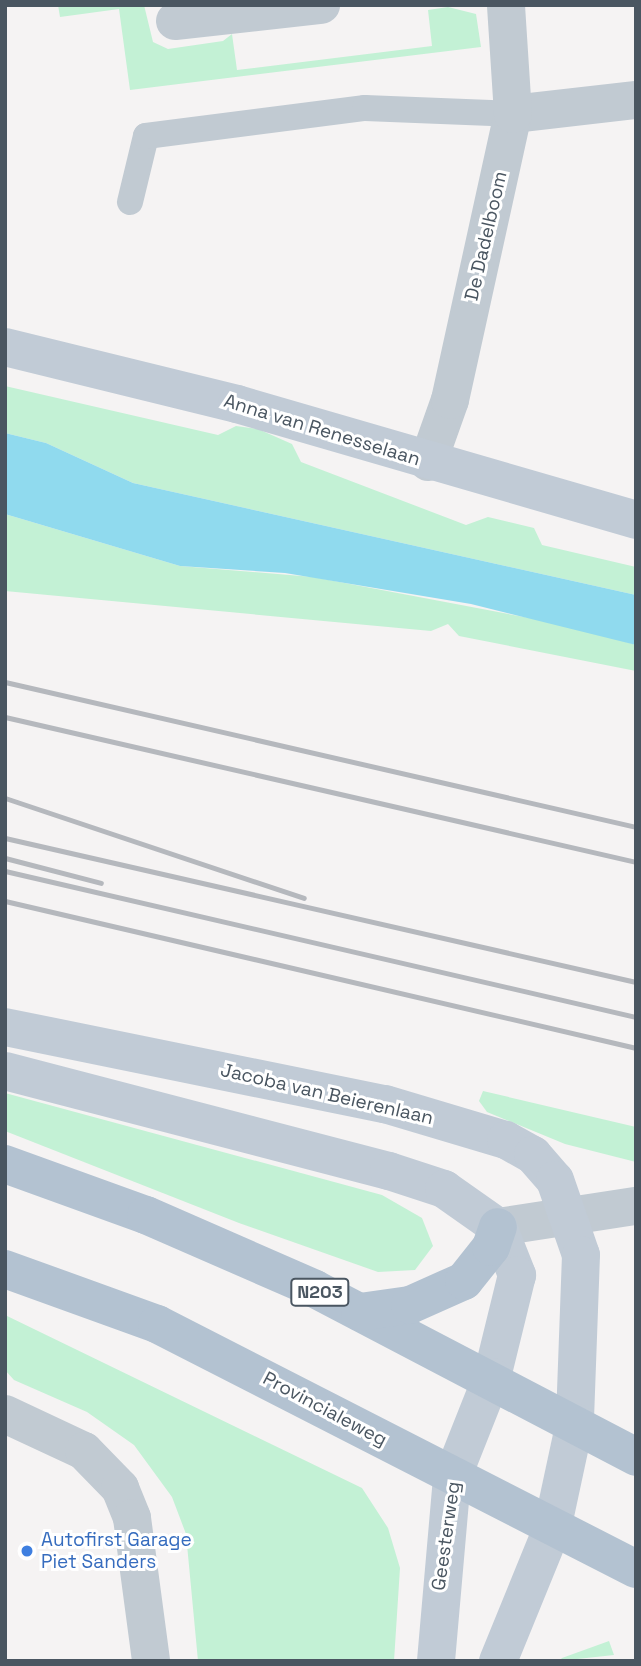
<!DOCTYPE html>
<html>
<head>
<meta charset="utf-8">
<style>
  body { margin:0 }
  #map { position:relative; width:641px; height:1666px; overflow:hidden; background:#f5f3f3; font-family:"Space Grotesk",sans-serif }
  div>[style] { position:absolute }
  .green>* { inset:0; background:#c3f1d5 }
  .water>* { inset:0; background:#90daee }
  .lane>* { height:26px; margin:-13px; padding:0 13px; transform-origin:13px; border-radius:13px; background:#c1cad2 }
  .street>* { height:38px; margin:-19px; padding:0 19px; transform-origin:19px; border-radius:19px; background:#c1cad2 }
  .secondary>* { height:38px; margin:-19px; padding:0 19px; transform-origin:19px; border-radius:19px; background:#c1cbd6 }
  .primary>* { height:38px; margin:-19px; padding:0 19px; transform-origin:19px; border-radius:19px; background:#b3c2d1 }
  .rail>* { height:5px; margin:-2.5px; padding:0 2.5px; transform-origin:2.5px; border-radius:2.5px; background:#b5b8bd }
  .dots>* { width:19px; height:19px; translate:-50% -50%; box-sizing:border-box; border:4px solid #fff; border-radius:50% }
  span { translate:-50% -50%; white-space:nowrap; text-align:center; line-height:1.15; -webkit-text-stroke:6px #fff; paint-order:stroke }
  .shield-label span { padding:2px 5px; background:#fff; border:2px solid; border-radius:5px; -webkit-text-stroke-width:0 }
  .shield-label { font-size:18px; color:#4a5661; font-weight:700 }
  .street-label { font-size:19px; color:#4a5661 }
  .shop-label { font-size:19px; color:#366cbe }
  .left { translate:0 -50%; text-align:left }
  .frame { position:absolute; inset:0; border:7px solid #4a5661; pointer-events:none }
</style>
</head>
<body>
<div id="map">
  <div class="green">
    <div style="clip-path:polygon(58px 5px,144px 5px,153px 42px,168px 49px,223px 41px,232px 34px,237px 70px,432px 46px,428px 10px,448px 7px,476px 14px,481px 47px,130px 90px,119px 9px,60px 17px)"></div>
    <div style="clip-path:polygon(5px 386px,218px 435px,236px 426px,258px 429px,292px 444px,301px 462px,466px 525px,488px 517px,534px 528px,542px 545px,636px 567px,636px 595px,133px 483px,46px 443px,5px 433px)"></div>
    <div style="clip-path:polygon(5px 514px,180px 566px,313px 577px,572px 626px,636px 645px,636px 671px,459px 636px,448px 624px,431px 631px,5px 591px)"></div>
    <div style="clip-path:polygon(483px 1091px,636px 1127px,636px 1162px,565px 1144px,487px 1112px,479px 1101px)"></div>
    <div style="clip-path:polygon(5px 1093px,382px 1195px,422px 1218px,433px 1246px,415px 1270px,378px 1272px,239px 1223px,5px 1131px)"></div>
    <div style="clip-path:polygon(5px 1315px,362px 1488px,388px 1528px,400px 1568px,394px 1661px,198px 1661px,186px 1534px,172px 1497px,134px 1445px,87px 1412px,14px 1380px,5px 1370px)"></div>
    <div style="clip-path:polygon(609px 1641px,614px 1655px,559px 1661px,562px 1658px)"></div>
  </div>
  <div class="water">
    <div style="clip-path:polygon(5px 433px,46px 443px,133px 483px,636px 595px,636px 645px,471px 604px,285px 573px,180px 566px,5px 514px)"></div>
  </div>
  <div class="lane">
    <div style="left:130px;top:202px;width:68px;rotate:-76.4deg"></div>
    <div style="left:146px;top:136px;width:221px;rotate:-7.3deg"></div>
    <div style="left:365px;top:108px;width:148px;rotate:2.3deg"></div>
  </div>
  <div class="street">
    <div style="left:175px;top:21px;width:147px;rotate:-6.3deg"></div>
    <div style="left:513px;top:114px;width:124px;rotate:-6.5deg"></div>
    <div style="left:428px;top:462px;width:66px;rotate:-70.5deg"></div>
    <div style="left:450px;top:400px;width:293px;rotate:-77.6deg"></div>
    <div style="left:513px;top:114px;width:109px;rotate:-93.7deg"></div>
    <div style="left:498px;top:1227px;width:140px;rotate:-8.7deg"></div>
    <div style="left:5px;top:1414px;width:87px;rotate:25.1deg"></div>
    <div style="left:84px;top:1451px;width:52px;rotate:45.8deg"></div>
    <div style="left:120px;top:1488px;width:32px;rotate:68deg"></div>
    <div style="left:132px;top:1518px;width:144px;rotate:82.4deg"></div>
  </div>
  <div class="secondary">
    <div style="left:5px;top:347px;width:239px;rotate:13.8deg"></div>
    <div style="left:237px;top:404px;width:416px;rotate:16.2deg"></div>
    <div style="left:5px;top:1027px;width:388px;rotate:11.5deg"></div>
    <div style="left:385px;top:1104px;width:126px;rotate:16.6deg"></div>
    <div style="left:506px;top:1140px;width:31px;rotate:29deg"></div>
    <div style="left:533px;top:1155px;width:33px;rotate:49deg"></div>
    <div style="left:555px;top:1180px;width:79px;rotate:70.9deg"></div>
    <div style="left:581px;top:1255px;width:167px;rotate:92.1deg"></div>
    <div style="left:575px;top:1422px;width:109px;rotate:102.1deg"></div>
    <div style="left:552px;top:1529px;width:143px;rotate:112.2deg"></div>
    <div style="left:5px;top:1071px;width:397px;rotate:14.6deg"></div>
    <div style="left:389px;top:1171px;width:58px;rotate:18.1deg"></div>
    <div style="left:444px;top:1189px;width:66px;rotate:35.1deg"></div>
    <div style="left:498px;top:1227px;width:52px;rotate:68.4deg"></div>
    <div style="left:517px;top:1275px;width:105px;rotate:103.8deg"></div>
    <div style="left:492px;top:1377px;width:109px;rotate:111.6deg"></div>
    <div style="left:452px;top:1478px;width:184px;rotate:95deg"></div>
  </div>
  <div class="primary">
    <div style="left:5px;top:1164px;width:150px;rotate:19.9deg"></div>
    <div style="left:146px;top:1215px;width:184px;rotate:23.6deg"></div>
    <div style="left:315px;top:1289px;width:362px;rotate:27.6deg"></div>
    <div style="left:5px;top:1269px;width:162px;rotate:19.9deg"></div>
    <div style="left:157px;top:1324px;width:538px;rotate:27.09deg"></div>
    <div style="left:360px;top:1312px;width:50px;rotate:-8deg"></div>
    <div style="left:410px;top:1305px;width:59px;rotate:-24deg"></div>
    <div style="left:464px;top:1281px;width:43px;rotate:-51.5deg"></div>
    <div style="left:491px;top:1247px;width:21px;rotate:-71deg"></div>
  </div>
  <div class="rail">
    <div style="left:5px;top:682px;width:647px;rotate:12.94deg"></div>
    <div style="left:5px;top:717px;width:647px;rotate:12.94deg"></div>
    <div style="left:5px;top:798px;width:315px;rotate:18.5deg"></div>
    <div style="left:5px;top:838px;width:647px;rotate:12.86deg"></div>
    <div style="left:5px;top:858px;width:99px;rotate:14.6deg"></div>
    <div style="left:5px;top:871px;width:648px;rotate:13.03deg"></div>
    <div style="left:5px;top:901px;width:648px;rotate:13.11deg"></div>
  </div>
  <div class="dots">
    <div style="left:27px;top:1551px;background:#3f7fe0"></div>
  </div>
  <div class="shield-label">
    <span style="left:320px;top:1292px">N203</span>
  </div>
  <div class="street-label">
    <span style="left:486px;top:236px;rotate:-77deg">De Dadelboom</span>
    <span style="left:322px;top:430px;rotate:17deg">Anna van Renesselaan</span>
    <span style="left:327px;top:1094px;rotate:13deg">Jacoba van Beierenlaan</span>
    <span style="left:325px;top:1409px;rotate:28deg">Provincialeweg</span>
    <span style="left:446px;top:1536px;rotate:-82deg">Geesterweg</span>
  </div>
  <div class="shop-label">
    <span class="left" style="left:41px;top:1551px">Autofirst Garage<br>Piet Sanders</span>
  </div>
  <div class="frame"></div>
</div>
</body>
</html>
